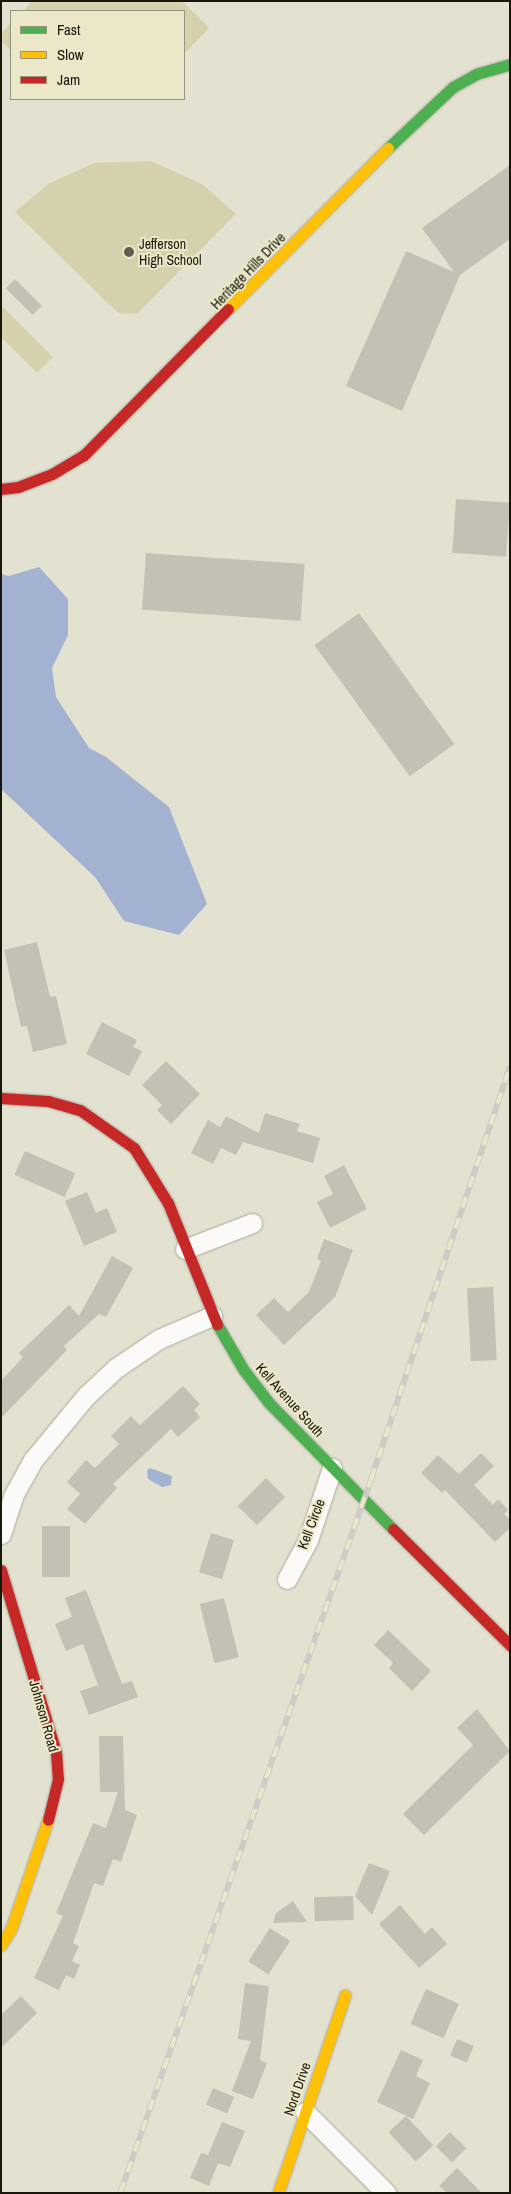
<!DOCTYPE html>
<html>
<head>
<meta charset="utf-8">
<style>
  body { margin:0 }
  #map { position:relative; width:511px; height:2194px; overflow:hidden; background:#e3e1d0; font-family:"Archivo Narrow",sans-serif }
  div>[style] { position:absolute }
  .green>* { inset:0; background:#d6d1ad }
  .water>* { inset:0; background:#a3b2d0 }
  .building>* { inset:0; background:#c3c1b4; transform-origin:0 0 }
  .roads { filter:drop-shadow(0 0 1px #adab9d) drop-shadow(0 0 1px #adab9d) }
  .street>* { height:19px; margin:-9.5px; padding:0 9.5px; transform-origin:9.5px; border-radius:9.5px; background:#fbfaf8 }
  .fast>* { height:11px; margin:-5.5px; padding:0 5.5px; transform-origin:5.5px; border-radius:5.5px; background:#4caf50 }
  .slow>* { height:11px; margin:-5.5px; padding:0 5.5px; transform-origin:5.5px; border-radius:5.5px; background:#ffc107 }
  .jam>* { height:11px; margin:-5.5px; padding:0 5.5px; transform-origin:5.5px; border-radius:5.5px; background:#c62828 }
  .rail>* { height:5.5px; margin-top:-2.75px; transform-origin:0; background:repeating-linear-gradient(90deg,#ebe7c8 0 11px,#cccbc6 0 22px); box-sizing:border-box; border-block:1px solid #cccbc6 }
  .dots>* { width:14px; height:14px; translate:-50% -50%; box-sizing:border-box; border:2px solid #ebe7c8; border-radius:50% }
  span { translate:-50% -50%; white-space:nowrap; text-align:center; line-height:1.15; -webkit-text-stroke:4px #ebe7c8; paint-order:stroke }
  .poi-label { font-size:14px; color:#18170c }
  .left { translate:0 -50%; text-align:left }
  .street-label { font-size:14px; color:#18170c }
  .frame { position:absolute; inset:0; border:2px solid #18170c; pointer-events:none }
  .legend { position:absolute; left:10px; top:10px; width:175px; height:90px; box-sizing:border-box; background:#ebe7c8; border:1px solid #97947d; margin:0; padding:6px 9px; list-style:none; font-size:15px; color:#18170c }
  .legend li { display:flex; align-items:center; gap:10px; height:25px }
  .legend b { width:25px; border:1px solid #97947d }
</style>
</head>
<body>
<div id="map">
  <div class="green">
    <div style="clip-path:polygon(32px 1px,182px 1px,209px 28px,184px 54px,184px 11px,23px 11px)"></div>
    <div style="clip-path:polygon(11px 23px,11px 51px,1px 40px,1px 34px)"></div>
    <div style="clip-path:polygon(151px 161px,202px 184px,236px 214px,137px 314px,118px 313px,15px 212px,48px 184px,94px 163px)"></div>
    <div style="clip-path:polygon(1px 305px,53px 357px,37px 373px,1px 337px)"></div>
  </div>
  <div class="water">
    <div style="clip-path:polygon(39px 567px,68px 599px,68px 635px,52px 668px,56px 697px,89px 748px,106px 757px,169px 807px,207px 904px,179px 935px,124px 921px,95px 877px,1px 789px,1px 574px,9px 576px)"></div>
    <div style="clip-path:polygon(150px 1468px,172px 1476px,171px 1485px,162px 1487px,148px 1479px,147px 1471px)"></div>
  </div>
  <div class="building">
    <div style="clip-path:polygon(510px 165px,510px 239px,460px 275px,402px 411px,346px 386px,406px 251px,454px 272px,422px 228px)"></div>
    <div style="left:15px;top:279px;width:38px;height:13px;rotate:45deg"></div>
    <div style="left:456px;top:499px;width:54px;height:54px;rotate:4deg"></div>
    <div style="left:146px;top:553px;width:159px;height:57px;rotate:4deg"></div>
    <div style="left:359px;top:613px;width:162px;height:55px;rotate:54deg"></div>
    <div style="clip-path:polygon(37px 942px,50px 997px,56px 996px,67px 1044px,33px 1052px,27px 1026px,21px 1027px,4px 950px)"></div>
    <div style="clip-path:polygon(102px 1022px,137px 1040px,133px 1047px,142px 1051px,129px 1076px,86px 1054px)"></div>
    <div style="clip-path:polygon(166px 1061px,200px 1094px,171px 1124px,157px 1110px,162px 1105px,142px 1085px)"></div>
    <div style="clip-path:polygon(265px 1113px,300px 1124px,297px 1131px,320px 1138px,313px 1163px,243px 1142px,236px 1155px,221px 1148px,213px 1164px,191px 1153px,208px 1120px,220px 1127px,226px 1116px,259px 1133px)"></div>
    <div style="left:25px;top:1151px;width:55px;height:26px;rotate:24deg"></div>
    <div style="clip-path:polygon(344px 1165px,367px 1209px,330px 1228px,317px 1202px,333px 1194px,324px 1176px)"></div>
    <div style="clip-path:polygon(87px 1192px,96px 1213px,107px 1208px,117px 1232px,84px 1246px,65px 1201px)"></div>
    <div style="clip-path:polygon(324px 1239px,353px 1250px,335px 1297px,284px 1345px,256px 1315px,274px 1298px,288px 1312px,309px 1292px,321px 1261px,317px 1259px)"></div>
    <div style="clip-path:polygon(112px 1256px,133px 1268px,106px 1317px,99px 1314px,64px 1346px,67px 1350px,1px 1418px,1px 1381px,23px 1357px,19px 1353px,69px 1305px,79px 1316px)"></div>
    <div style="left:493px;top:1287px;width:73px;height:26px;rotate:87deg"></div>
    <div style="clip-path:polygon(183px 1386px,200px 1404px,194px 1410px,200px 1417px,178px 1437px,171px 1429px,113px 1484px,117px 1488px,85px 1524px,67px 1509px,80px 1494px,67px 1482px,86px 1460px,95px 1468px,119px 1444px,111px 1436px,131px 1416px,140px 1425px)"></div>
    <div style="clip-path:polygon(481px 1453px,494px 1466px,474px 1485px,493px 1505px,498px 1499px,508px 1510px,504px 1514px,510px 1520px,510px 1528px,495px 1542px,445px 1490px,442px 1493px,421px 1473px,438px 1455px,459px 1474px)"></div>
    <div style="left:266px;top:1478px;width:27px;height:40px;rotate:45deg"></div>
    <div style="left:42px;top:1526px;width:28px;height:51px"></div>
    <div style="left:211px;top:1533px;width:24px;height:41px;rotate:17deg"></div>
    <div style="clip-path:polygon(86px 1590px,122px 1684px,132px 1681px,138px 1697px,89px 1715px,80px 1691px,98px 1685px,83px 1644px,66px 1651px,55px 1624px,72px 1617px,65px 1598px)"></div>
    <div style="left:224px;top:1598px;width:61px;height:25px;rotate:76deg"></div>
    <div style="clip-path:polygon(388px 1630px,431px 1671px,412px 1691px,389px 1668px,393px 1663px,374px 1645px)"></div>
    <div style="clip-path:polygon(477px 1709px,510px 1751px,424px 1835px,403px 1814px,473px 1745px,457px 1728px)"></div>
    <div style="clip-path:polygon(99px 1736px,123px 1736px,125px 1810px,137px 1815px,121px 1862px,113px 1859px,103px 1886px,94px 1883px,73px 1943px,79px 1946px,72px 1961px,80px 1965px,74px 1979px,66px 1975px,59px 1990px,34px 1978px,63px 1916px,56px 1913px,93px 1823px,106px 1828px,118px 1792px,100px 1792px)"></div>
    <div style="clip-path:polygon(369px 1863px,390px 1871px,372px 1915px,355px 1896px)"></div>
    <div style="left:353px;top:1896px;width:24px;height:39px;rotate:88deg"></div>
    <div style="clip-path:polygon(293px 1901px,307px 1922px,273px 1923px,276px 1913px)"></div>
    <div style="clip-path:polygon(400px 1905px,425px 1934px,432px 1927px,447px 1944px,419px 1968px,379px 1924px)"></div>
    <div style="left:270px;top:1928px;width:24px;height:40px;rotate:33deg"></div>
    <div style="clip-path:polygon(245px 1983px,269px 1986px,260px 2060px,267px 2063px,253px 2099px,232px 2091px,251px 2041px,238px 2039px)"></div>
    <div style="left:426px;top:1989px;width:36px;height:38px;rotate:24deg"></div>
    <div style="clip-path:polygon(21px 1996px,37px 2013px,1px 2048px,1px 2015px)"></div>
    <div style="left:457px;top:2039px;width:18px;height:18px;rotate:22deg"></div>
    <div style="clip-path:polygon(401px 2050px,423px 2060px,416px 2076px,430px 2083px,413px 2119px,377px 2102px)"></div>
    <div style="left:213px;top:2088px;width:23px;height:18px;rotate:23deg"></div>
    <div style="left:406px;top:2116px;width:40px;height:24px;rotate:47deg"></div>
    <div style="clip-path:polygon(222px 2122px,245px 2131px,230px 2167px,218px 2163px,209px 2186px,190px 2178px,201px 2153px,208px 2155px)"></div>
    <div style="left:450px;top:2132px;width:23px;height:20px;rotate:45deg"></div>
    <div style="clip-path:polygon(457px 2168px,482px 2193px,447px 2193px,439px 2186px)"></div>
  </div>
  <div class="roads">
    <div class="street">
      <div style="left:185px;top:1249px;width:72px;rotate:-21.2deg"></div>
      <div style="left:1px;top:1534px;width:40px;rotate:-72deg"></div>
      <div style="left:13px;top:1496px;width:41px;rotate:-60.9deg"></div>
      <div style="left:33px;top:1460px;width:83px;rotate:-50.4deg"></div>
      <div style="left:86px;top:1396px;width:41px;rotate:-43deg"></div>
      <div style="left:116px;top:1368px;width:52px;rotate:-34deg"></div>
      <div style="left:159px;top:1339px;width:58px;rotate:-23.5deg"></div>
      <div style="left:287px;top:1579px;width:44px;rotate:-61.7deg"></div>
      <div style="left:308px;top:1540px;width:76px;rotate:-71.6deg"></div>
      <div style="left:305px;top:2112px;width:115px;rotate:45deg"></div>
    </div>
    <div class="fast">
      <div style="left:388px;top:148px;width:89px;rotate:-43.2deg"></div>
      <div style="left:453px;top:87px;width:26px;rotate:-29deg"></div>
      <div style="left:476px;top:74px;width:35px;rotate:-16deg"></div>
      <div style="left:217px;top:1324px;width:52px;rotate:60deg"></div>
      <div style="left:243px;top:1369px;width:43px;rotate:52.6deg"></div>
      <div style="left:269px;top:1403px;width:177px;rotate:45.5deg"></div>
    </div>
    <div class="slow">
      <div style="left:228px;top:309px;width:227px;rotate:-45.2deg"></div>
      <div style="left:1px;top:1945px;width:19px;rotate:-58deg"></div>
      <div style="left:11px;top:1929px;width:115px;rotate:-71.3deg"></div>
      <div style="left:278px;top:2193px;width:209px;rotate:-71.3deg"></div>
    </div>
    <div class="jam">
      <div style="left:1px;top:489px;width:17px;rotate:-7deg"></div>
      <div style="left:18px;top:487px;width:36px;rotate:-21deg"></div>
      <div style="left:52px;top:474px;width:37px;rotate:-31deg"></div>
      <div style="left:84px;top:455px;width:205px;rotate:-45.4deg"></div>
      <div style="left:1px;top:1098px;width:47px;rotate:3.7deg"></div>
      <div style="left:48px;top:1101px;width:33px;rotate:16deg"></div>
      <div style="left:80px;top:1110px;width:66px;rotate:35.1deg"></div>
      <div style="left:134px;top:1148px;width:65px;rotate:58.3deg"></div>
      <div style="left:168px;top:1203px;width:131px;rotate:68deg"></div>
      <div style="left:393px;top:1529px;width:165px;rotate:44.8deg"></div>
      <div style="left:1px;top:1570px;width:190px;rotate:73.2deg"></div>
      <div style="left:56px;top:1752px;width:27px;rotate:86deg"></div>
      <div style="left:58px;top:1779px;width:42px;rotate:103.7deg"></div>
    </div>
  </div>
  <div class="rail">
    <div style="left:120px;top:2193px;width:757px;rotate:-70.63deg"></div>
    <div style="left:371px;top:1479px;width:435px;rotate:-71.4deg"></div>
  </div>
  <div class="dots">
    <div style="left:129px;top:252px;background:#5f5e51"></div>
  </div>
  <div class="poi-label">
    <span class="left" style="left:139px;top:252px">Jefferson<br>High School</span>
  </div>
  <div class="street-label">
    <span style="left:248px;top:271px;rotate:-46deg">Heritage Hills Drive</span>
    <span style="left:290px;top:1400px;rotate:48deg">Kell Avenue South</span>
    <span style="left:311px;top:1524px;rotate:-69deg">Kell Circle</span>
    <span style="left:44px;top:1716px;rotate:74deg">Johnson Road</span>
    <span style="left:297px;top:2089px;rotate:-71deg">Nord Drive</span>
  </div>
  <div class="frame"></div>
  <ul class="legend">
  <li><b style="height:6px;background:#4caf50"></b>Fast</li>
  <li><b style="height:6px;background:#ffc107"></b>Slow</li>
  <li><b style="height:6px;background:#c62828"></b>Jam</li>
  </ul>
</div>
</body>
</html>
